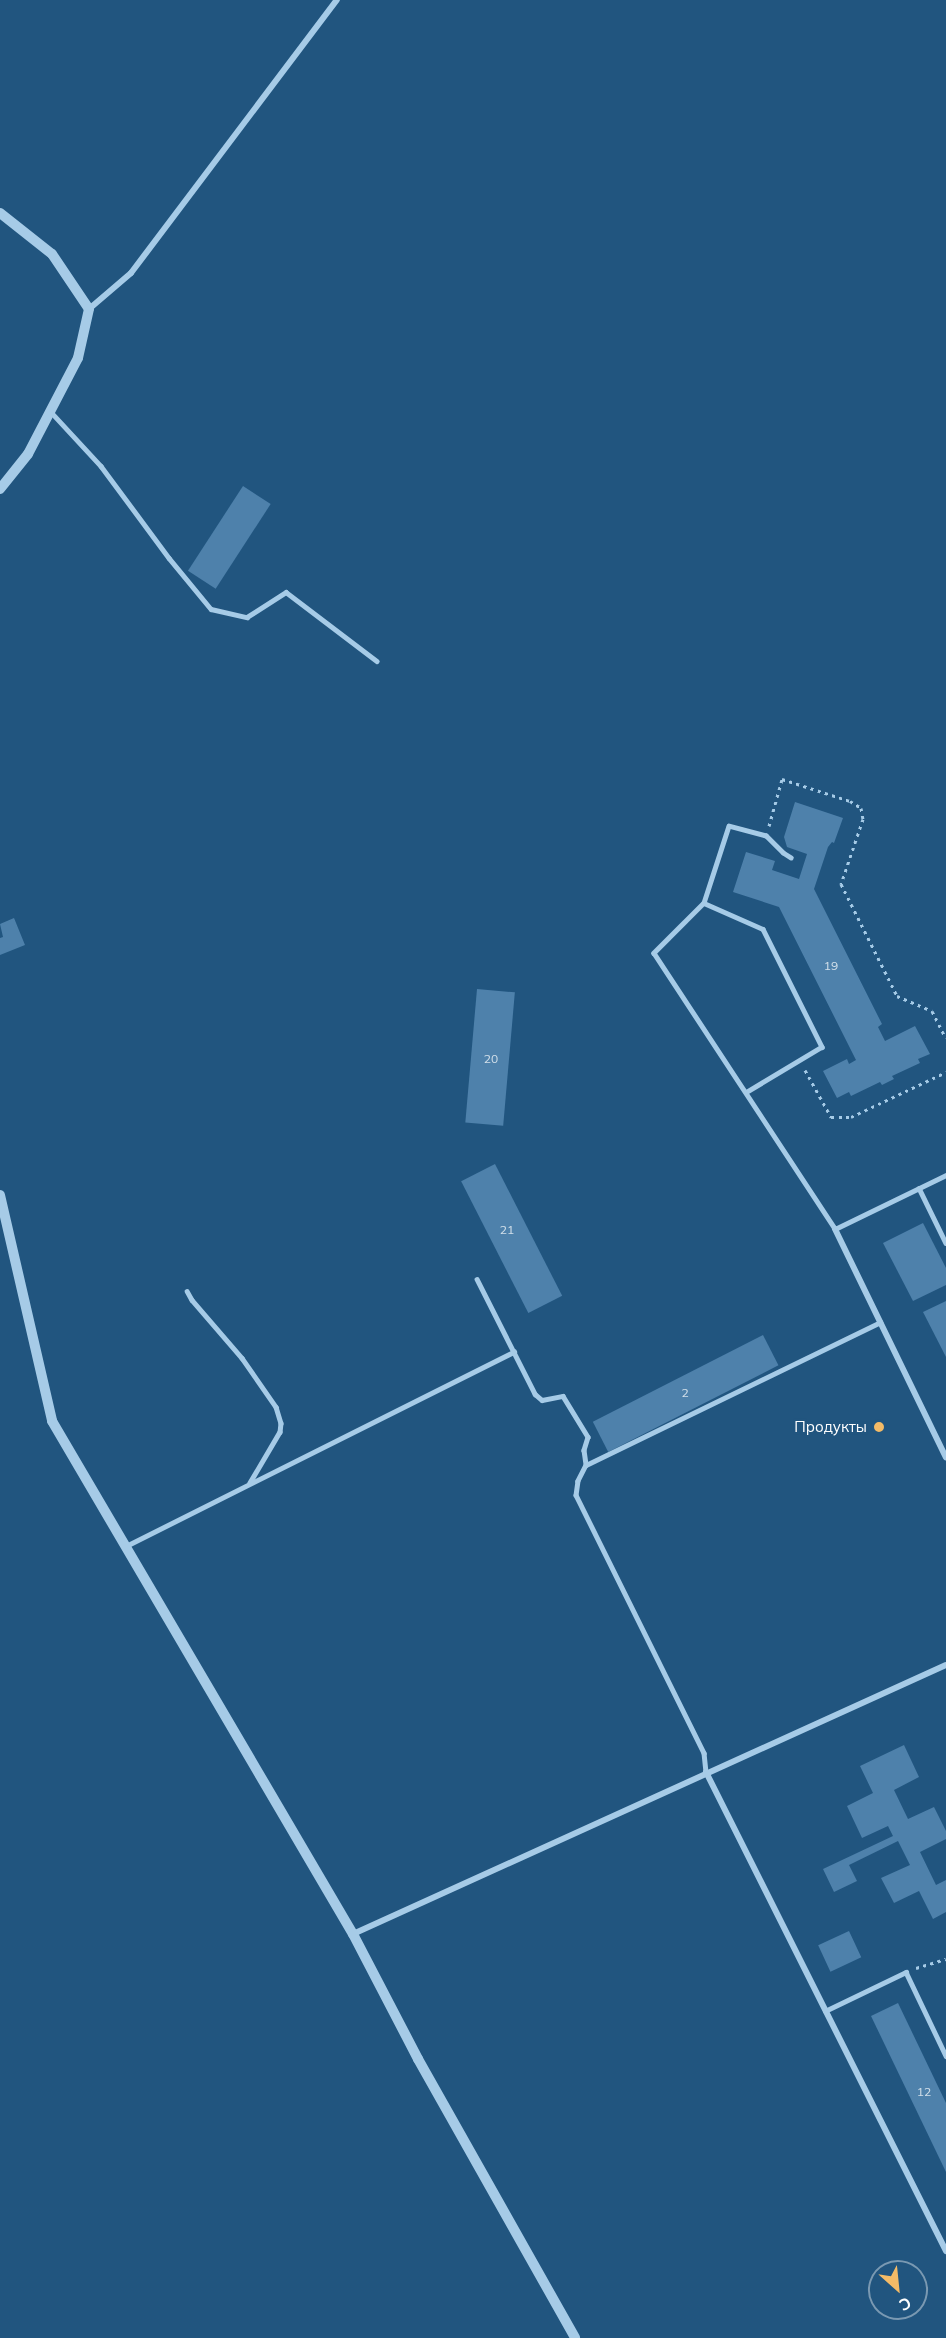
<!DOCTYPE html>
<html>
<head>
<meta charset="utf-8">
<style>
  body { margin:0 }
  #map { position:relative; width:946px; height:2338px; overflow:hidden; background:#21557f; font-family:Mulish,sans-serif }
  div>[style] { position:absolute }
  .building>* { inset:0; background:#4e81ab; transform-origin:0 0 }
  .path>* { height:3px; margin-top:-1.5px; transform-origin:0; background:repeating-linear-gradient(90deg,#a6cbe7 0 3px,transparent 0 7.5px) }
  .service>* { height:4.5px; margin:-2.25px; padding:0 2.25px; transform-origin:2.25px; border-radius:2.25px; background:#a6cbe7 }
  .minor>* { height:6px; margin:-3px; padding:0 3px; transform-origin:3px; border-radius:3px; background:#a6cbe7 }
  .tertiary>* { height:10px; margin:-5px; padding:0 5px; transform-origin:5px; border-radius:5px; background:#a6cbe7 }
  .dots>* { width:16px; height:16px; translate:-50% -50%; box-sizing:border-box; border:3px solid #21557f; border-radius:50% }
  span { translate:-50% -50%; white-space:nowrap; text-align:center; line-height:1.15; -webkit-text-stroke:4.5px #21557f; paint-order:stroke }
  .number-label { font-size:12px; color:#d3e0ea }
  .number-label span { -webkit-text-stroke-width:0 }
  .poi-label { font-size:15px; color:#fff }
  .right { translate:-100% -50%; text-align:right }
  .north { position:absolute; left:868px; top:2260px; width:60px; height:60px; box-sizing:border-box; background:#21557f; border:2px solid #7a99b2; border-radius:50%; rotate:153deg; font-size:16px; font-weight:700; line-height:24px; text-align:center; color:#fff }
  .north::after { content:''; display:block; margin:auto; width:21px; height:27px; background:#f4bb67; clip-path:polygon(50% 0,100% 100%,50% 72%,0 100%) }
</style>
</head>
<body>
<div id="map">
  <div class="building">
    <div style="left:243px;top:486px;width:33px;height:101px;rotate:33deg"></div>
    <div style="clip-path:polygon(795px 802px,843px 818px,834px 843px,832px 842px,828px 847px,814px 889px,882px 1024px,878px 1027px,885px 1041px,915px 1026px,930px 1054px,918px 1059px,920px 1063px,892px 1076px,894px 1079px,882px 1085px,880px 1082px,851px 1096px,849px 1092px,837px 1098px,823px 1071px,847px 1059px,849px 1064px,856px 1060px,779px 907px,733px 892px,746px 852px,775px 861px,772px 870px,799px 879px,807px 854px,787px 847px,784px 837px)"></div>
    <div style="clip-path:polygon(14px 918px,25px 945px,0 955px,0 938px,3px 937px,0 924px)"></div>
    <div style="left:477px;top:989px;width:38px;height:134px;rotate:5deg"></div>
    <div style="left:495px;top:1164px;width:148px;height:38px;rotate:63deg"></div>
    <div style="clip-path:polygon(923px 1223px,946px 1268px,946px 1285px,913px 1301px,883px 1243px)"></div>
    <div style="clip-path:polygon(946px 1301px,946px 1357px,923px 1312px)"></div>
    <div style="left:763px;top:1335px;width:34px;height:191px;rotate:63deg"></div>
    <div style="clip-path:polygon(904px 1745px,919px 1777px,894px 1790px,908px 1819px,934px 1807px,946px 1831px,946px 1839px,920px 1852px,936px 1885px,946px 1880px,946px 1912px,933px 1919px,919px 1891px,894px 1903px,881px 1878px,910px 1865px,898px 1841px,849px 1865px,857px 1881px,834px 1892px,823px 1869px,893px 1836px,888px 1826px,862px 1838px,847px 1806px,873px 1793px,860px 1766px)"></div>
    <div style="left:849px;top:1931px;width:29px;height:34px;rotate:65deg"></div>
    <div style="clip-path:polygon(898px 2003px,946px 2103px,946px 2172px,871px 2016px)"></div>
  </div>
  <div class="path">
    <div style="left:769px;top:826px;width:49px;rotate:-74.5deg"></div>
    <div style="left:782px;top:779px;width:71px;rotate:17.9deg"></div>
    <div style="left:850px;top:801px;width:13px;rotate:32deg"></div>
    <div style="left:861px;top:808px;width:11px;rotate:80deg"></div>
    <div style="left:863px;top:819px;width:69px;rotate:108.7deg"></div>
    <div style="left:841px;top:884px;width:125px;rotate:63.4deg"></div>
    <div style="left:897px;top:996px;width:38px;rotate:23deg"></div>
    <div style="left:932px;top:1011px;width:30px;rotate:63deg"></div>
    <div style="left:805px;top:1070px;width:54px;rotate:61deg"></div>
    <div style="left:831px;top:1117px;width:20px"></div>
    <div style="left:851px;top:1117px;width:105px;rotate:-25.3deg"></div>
    <div style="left:916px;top:1968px;width:31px;rotate:-17deg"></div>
  </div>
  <div class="service">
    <div style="left:51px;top:412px;width:74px;rotate:47.2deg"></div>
    <div style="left:101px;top:466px;width:114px;rotate:53.5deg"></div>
    <div style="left:169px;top:558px;width:66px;rotate:50.5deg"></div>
    <div style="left:211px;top:609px;width:37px;rotate:13deg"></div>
    <div style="left:247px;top:617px;width:46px;rotate:-32.7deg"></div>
    <div style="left:286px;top:592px;width:114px;rotate:37.2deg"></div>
    <div style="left:791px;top:858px;width:9px;rotate:-148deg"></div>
    <div style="left:783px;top:853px;width:24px;rotate:-135deg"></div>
    <div style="left:766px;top:836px;width:38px;rotate:-165deg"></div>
    <div style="left:729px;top:826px;width:81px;rotate:108deg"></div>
    <div style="left:704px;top:903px;width:71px;rotate:135deg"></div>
    <div style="left:654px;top:953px;width:330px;rotate:56.7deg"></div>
    <div style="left:835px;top:1229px;width:123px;rotate:-25.9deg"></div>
    <div style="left:704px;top:903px;width:64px;rotate:23.8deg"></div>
    <div style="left:763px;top:929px;width:132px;rotate:63.4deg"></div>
    <div style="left:822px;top:1047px;width:87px;rotate:149deg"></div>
    <div style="left:919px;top:1188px;width:61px;rotate:63.9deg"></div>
    <div style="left:477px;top:1279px;width:129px;rotate:63.2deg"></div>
    <div style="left:535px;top:1394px;width:9px;rotate:41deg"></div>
    <div style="left:542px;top:1400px;width:21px;rotate:-11deg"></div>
    <div style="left:563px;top:1396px;width:48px;rotate:58.6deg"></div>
    <div style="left:588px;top:1437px;width:14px;rotate:107deg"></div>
    <div style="left:584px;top:1450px;width:15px;rotate:82deg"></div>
    <div style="left:586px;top:1465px;width:18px;rotate:117deg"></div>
    <div style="left:578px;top:1481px;width:14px;rotate:98deg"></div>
    <div style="left:576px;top:1495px;width:288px;rotate:63.6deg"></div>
    <div style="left:704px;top:1753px;width:19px;rotate:84deg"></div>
    <div style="left:187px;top:1291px;width:10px;rotate:61deg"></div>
    <div style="left:192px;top:1300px;width:77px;rotate:49.2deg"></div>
    <div style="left:242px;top:1358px;width:60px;rotate:55.2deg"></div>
    <div style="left:276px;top:1407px;width:17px;rotate:73deg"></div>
    <div style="left:281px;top:1423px;width:9px;rotate:96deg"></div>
    <div style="left:280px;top:1432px;width:59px;rotate:120.5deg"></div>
    <div style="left:586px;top:1465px;width:327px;rotate:-25.9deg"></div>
    <div style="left:126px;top:1546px;width:434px;rotate:-26.6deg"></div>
    <div style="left:825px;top:2011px;width:90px;rotate:-25.7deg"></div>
    <div style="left:906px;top:1972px;width:93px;rotate:64.5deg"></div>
  </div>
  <div class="minor">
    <div style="left:89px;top:309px;width:55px;rotate:-40.6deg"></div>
    <div style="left:131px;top:273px;width:342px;rotate:-53deg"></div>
    <div style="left:835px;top:1229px;width:254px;rotate:64.1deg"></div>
    <div style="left:706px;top:1772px;width:536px;rotate:63.39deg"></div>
    <div style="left:353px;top:1934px;width:651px;rotate:-24.4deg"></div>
  </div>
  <div class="tertiary">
    <div style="left:0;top:213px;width:66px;rotate:38.3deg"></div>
    <div style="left:52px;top:254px;width:66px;rotate:56.1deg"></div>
    <div style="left:89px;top:309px;width:50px;rotate:102.7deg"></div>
    <div style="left:78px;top:358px;width:108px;rotate:117.5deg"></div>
    <div style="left:28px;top:454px;width:45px;rotate:128.7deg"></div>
    <div style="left:0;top:1195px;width:232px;rotate:77deg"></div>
    <div style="left:52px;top:1421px;width:595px;rotate:59.6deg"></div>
    <div style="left:353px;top:1934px;width:141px;rotate:62.5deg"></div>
    <div style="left:418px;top:2059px;width:320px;rotate:60.6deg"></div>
  </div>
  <div class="dots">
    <div style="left:879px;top:1427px;background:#f4bb67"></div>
  </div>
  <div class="number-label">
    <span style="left:831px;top:966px">19</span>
    <span style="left:491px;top:1059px">20</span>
    <span style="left:507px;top:1230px">21</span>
    <span style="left:685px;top:1393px">2</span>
    <span style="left:924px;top:2092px">12</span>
  </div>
  <div class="poi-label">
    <span class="right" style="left:867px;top:1427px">Продукты</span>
  </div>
  <div class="north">С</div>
</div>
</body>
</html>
